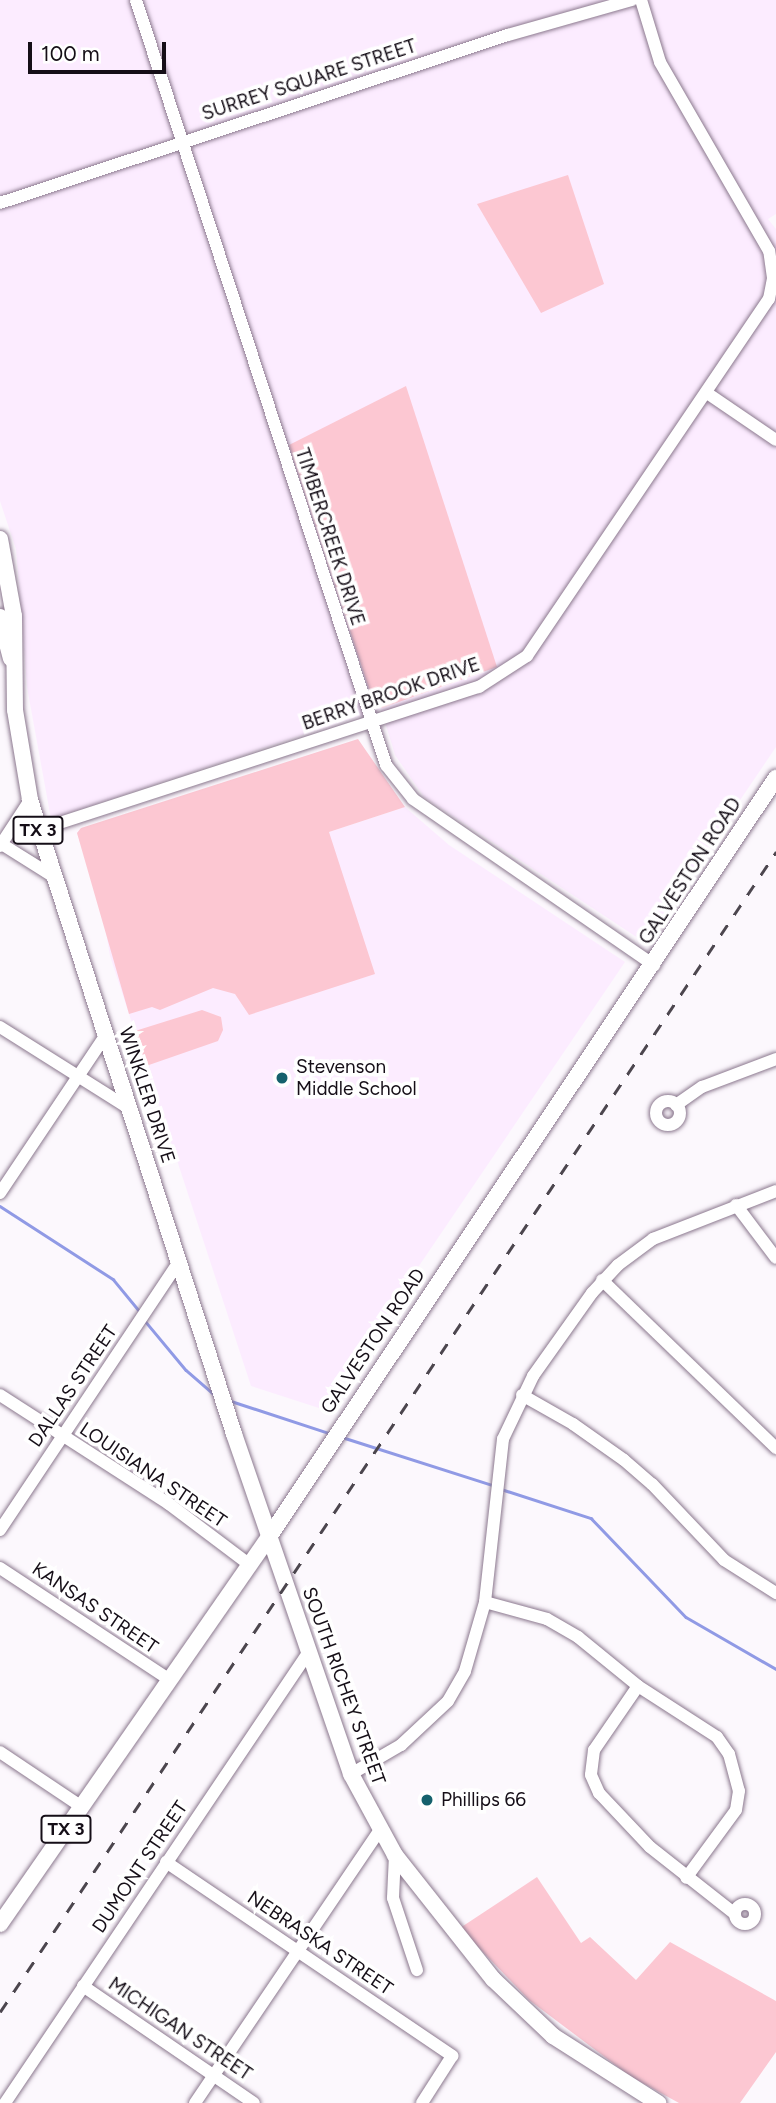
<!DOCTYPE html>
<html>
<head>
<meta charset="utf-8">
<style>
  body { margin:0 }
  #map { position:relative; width:776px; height:2103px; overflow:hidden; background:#fcf8fd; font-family:Figtree,sans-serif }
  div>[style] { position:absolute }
  .built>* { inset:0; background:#fcecff }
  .green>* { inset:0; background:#fcc7d2 }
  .stream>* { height:2.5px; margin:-1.25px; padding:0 1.25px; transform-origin:1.25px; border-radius:1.25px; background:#909ae5 }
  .roads { filter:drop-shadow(0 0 2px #8b788e) drop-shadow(0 0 2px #8b788e) }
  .minor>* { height:12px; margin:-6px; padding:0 6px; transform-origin:6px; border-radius:6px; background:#fff }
  .minor>.ring { margin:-6px; padding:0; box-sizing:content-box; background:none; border:12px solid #fff; border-radius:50% }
  .major>* { height:16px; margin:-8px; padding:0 8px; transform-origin:8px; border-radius:8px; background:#fff }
  .rail>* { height:2.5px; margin-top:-1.25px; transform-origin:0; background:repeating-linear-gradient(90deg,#4c464e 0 12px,transparent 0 24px) }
  .dots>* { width:19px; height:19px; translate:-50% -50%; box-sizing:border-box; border:4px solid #fff; border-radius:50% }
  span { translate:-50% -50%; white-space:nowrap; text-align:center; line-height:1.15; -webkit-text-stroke:7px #fff; paint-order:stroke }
  .shield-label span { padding:2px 5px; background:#fff; border:2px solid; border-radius:5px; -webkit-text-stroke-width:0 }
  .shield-label { font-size:18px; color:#150e17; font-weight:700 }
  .street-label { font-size:19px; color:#150e17 }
  .poi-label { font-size:19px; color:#150e17 }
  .left { translate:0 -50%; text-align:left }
  .scale { position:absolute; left:28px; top:42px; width:138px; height:32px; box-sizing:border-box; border:4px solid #150e17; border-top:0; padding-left:9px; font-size:21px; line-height:24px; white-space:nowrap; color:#150e17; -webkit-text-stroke:5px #fff; paint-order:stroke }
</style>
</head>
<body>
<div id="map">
  <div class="built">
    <div style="clip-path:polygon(0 0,776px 0,776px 214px,768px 219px,776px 229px,776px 747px,644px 942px,424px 797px,395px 755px,381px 709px,51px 819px,27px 687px,16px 549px,0 501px)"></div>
    <div style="clip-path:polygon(405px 807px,449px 845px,625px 962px,322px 1409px,251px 1386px,110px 956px,102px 909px,77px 833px,81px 828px,329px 832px)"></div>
  </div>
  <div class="green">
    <div style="clip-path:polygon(568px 175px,604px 284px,541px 313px,477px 204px)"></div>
    <div style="clip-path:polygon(406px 386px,497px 667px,382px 708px,373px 701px,289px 445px)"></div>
    <div style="clip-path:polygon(358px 739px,405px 807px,329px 832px,375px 974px,249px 1015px,235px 994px,213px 988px,160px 1010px,152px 1007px,129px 1014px,77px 833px,81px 828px)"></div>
    <div style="clip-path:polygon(202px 1010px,221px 1017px,223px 1030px,218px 1041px,146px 1066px,135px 1031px)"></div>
    <div style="clip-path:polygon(537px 1877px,581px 1943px,590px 1937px,636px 1980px,670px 1942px,776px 2001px,776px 2052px,740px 2103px,679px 2103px,630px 2076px,529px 2000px,460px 1928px)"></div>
  </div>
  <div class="stream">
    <div style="left:0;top:1206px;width:135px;rotate:32.9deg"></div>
    <div style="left:113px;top:1279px;width:44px;rotate:50.5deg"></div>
    <div style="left:146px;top:1322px;width:62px;rotate:50.2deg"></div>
    <div style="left:186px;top:1370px;width:38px;rotate:41deg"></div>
    <div style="left:231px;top:1401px;width:106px;rotate:18.1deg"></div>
    <div style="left:345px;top:1438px;width:157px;rotate:17.7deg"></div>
    <div style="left:501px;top:1489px;width:95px;rotate:17.9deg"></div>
    <div style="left:591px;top:1518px;width:137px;rotate:46.2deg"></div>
    <div style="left:686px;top:1617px;width:104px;rotate:30deg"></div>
  </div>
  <div class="roads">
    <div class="minor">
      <div style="left:136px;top:0;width:805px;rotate:71.9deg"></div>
      <div style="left:386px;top:765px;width:43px;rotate:51.5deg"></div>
      <div style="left:413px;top:799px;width:293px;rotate:34.6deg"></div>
      <div style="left:0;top:203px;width:535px;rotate:-18.3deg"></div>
      <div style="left:508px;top:35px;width:129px;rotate:-15.8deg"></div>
      <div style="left:707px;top:393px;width:83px;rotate:34.3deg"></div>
      <div style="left:38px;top:830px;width:464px;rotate:-18deg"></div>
      <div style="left:479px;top:687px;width:57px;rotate:-32.9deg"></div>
      <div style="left:527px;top:656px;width:431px;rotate:-55.9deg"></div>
      <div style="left:769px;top:299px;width:21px;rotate:-79deg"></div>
      <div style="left:773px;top:278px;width:27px;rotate:-98deg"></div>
      <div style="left:769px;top:251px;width:218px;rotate:-120deg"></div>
      <div style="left:660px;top:62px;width:65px;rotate:-107deg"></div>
      <div style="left:0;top:843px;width:60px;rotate:32.1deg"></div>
      <div style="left:0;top:846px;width:55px;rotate:-56.9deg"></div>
      <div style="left:0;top:1027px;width:154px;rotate:32.2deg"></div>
      <div class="ring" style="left:656px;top:1101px;width:12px;height:12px"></div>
      <div style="left:676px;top:1105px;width:32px;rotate:-35deg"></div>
      <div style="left:702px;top:1087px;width:79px;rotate:-20.7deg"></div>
      <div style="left:0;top:1193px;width:189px;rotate:-56.2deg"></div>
      <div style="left:736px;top:1205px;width:66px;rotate:53deg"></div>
      <div style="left:602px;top:1280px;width:242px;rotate:44deg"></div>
      <div style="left:0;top:1395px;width:201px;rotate:32.8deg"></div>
      <div style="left:169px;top:1504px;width:101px;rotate:37deg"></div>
      <div style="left:522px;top:1395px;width:59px;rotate:29.6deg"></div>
      <div style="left:573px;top:1424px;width:62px;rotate:35.2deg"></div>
      <div style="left:624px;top:1460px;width:37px;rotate:41deg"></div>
      <div style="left:652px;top:1484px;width:105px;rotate:46.5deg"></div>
      <div style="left:724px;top:1560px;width:62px;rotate:32.4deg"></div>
      <div style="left:0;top:1530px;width:322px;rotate:-56.3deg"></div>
      <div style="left:0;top:1568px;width:204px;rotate:33.4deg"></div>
      <div style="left:485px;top:1602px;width:64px;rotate:15.3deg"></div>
      <div style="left:547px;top:1619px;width:36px;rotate:30deg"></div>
      <div style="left:578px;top:1637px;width:77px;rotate:39.2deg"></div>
      <div style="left:638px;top:1686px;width:94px;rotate:32.8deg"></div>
      <div style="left:717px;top:1737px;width:21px;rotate:55deg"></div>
      <div style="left:729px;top:1754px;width:38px;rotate:75deg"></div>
      <div style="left:739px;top:1791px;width:19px;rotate:99deg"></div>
      <div style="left:736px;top:1810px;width:84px;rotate:126.3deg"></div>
      <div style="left:638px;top:1686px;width:78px;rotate:124.5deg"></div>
      <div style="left:594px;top:1750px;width:25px;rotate:97deg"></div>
      <div style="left:591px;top:1775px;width:20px;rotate:66deg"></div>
      <div style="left:599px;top:1793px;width:74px;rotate:46.6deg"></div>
      <div style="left:650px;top:1847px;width:107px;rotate:38.2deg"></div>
      <div style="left:0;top:1752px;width:99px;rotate:33.9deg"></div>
      <div style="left:351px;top:1774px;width:58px;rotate:-30.1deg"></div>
      <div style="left:401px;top:1745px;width:64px;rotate:-43.1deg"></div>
      <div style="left:448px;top:1701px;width:34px;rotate:-60deg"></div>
      <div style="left:465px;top:1671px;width:72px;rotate:-73.8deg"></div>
      <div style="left:485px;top:1602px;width:164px;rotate:-83.7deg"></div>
      <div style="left:503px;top:1439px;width:70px;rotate:-64.5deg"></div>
      <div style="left:533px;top:1376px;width:102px;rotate:-54.6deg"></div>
      <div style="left:592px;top:1293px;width:38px;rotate:-47deg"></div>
      <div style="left:618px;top:1265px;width:44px;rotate:-36.6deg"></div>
      <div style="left:653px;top:1239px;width:132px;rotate:-21.3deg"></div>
      <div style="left:395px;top:1855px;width:43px;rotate:92.7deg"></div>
      <div style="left:393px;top:1898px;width:76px;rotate:71.6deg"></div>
      <div style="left:166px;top:1862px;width:346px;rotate:34.1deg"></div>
      <div style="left:452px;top:2056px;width:56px;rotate:122.6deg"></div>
      <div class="ring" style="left:735px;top:1904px;width:8px;height:8px"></div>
      <div style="left:83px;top:1986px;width:207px;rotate:34.4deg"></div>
      <div style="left:5px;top:2103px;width:543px;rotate:-56.05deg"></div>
      <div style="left:195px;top:2103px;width:328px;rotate:-55.9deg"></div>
    </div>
    <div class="major">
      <div style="left:0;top:539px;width:78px;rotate:79.7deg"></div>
      <div style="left:14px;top:616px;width:94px;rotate:89.4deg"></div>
      <div style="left:15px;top:710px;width:91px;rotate:80.5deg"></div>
      <div style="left:30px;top:800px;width:666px;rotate:72.16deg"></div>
      <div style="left:234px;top:1434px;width:360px;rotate:71deg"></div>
      <div style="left:351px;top:1774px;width:92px;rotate:61.5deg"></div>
      <div style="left:395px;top:1855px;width:158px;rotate:51.7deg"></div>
      <div style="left:493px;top:1979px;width:83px;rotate:43.5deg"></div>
      <div style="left:553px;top:2036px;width:125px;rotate:32.5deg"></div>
      <div style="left:0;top:617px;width:43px;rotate:75.3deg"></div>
      <div style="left:0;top:1924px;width:471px;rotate:-55.2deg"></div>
      <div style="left:269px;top:1537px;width:913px;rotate:-56.26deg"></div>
    </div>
  </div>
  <div class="rail">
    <div style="left:0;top:2012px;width:1396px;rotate:-56.22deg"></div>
  </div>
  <div class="dots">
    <div style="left:282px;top:1078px;background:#15616d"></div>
    <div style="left:427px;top:1800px;background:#15616d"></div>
  </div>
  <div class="shield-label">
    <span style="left:38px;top:830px">TX 3</span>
    <span style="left:66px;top:1829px">TX 3</span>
  </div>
  <div class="street-label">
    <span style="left:309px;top:80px;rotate:-18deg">SURREY SQUARE STREET</span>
    <span style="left:330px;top:537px;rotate:72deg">TIMBERCREEK DRIVE</span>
    <span style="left:391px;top:694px;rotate:-19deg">BERRY BROOK DRIVE</span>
    <span style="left:690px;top:871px;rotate:-57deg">GALVESTON ROAD</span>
    <span style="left:147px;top:1095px;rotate:72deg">WINKLER DRIVE</span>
    <span style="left:373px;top:1341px;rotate:-56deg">GALVESTON ROAD</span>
    <span style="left:73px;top:1386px;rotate:-56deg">DALLAS STREET</span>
    <span style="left:153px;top:1475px;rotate:34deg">LOUISIANA STREET</span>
    <span style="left:95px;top:1608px;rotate:34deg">KANSAS STREET</span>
    <span style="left:344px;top:1686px;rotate:70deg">SOUTH RICHEY STREET</span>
    <span style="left:140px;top:1867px;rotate:-56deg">DUMONT STREET</span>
    <span style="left:320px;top:1943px;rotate:34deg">NEBRASKA STREET</span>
    <span style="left:180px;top:2029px;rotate:34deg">MICHIGAN STREET</span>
  </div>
  <div class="poi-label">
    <span class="left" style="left:296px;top:1078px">Stevenson<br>Middle School</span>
    <span class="left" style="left:441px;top:1800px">Phillips 66</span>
  </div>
  <div class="scale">100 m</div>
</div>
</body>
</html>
